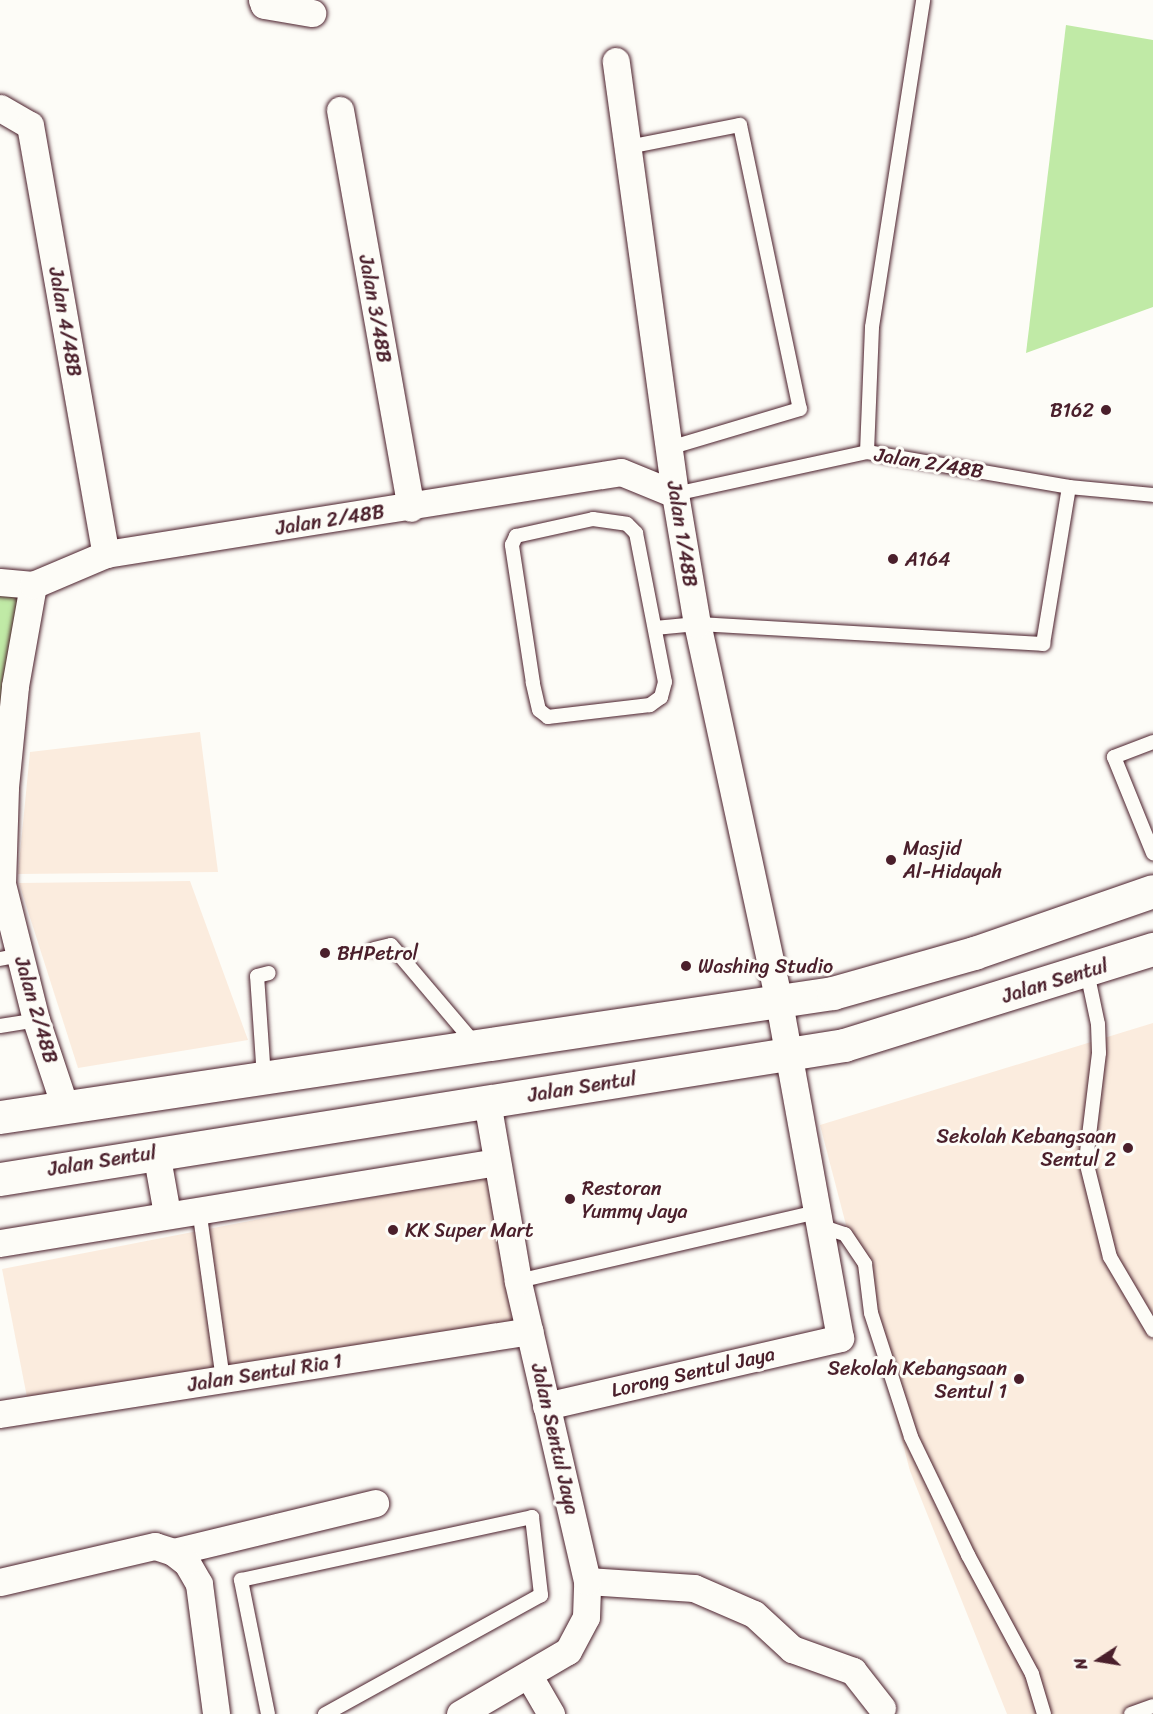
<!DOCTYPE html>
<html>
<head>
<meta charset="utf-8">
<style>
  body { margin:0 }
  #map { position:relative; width:1153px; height:1714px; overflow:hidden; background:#fdfcf7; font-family:Sriracha,sans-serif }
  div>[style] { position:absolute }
  .built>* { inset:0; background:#fbecde; transform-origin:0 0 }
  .green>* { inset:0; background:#c0eaa6 }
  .roads { filter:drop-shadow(0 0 2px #4a1f2b) drop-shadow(0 0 2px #4a1f2b) }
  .service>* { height:14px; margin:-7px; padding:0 7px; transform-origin:7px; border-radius:7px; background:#fdfcf7 }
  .minor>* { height:27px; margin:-13.5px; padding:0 13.5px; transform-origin:13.5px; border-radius:13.5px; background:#fdfcf7 }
  .primary>* { height:33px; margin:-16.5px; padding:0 16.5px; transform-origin:16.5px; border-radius:16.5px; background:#fdfcf7 }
  .dots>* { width:16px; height:16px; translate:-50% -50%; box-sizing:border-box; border:3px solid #fdfcf7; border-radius:50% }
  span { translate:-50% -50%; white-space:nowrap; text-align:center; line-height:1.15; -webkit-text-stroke:6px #fdfcf7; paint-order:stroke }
  .street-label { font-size:20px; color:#4a1f2b }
  .poi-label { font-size:20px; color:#4a1f2b }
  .right { translate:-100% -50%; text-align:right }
  .left { translate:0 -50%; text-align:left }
  .north { position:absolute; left:1069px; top:1630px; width:60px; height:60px; -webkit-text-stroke:4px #fdfcf7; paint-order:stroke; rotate:258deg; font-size:16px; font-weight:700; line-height:24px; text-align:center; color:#4a1f2b }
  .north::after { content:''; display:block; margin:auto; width:21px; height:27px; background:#4a1f2b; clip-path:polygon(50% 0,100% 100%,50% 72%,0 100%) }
</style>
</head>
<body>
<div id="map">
  <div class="built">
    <div style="clip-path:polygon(200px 732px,218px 872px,18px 874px,30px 752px)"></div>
    <div style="clip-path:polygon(190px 881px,248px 1040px,78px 1068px,19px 883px)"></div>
    <div style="clip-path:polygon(1153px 1023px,1153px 1714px,1007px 1714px,910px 1471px,820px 1125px)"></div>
    <div style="left:486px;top:1175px;width:149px;height:493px;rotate:79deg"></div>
  </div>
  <div class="green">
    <div style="clip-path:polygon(1066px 25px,1153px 40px,1153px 307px,1026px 353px)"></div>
    <div style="clip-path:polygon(0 590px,19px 590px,0 783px)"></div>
  </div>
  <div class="roads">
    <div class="service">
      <div style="left:628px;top:147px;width:114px;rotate:-11.1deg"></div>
      <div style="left:740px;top:125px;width:290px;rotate:78.1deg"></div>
      <div style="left:800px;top:409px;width:137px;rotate:163.4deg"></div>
      <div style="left:867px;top:452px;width:125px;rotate:-87.7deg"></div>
      <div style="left:872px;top:327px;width:331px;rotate:-81.1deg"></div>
      <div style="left:675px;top:494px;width:197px;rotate:-12.3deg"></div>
      <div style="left:867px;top:452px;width:205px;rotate:9.8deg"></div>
      <div style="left:1069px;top:487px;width:84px;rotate:5.4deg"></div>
      <div style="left:593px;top:519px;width:34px;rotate:8deg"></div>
      <div style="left:627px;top:524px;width:13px;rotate:45deg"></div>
      <div style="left:636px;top:533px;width:152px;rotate:79deg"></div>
      <div style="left:665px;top:682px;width:16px;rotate:105deg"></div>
      <div style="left:661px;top:697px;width:14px;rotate:144deg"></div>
      <div style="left:650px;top:705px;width:103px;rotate:173.3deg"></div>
      <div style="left:548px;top:717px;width:11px;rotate:-142deg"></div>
      <div style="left:539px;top:710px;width:28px;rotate:-103deg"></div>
      <div style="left:533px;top:683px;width:140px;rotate:-98.7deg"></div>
      <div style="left:512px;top:545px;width:10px;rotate:-66deg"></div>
      <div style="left:516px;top:536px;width:79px;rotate:-12.4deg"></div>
      <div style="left:655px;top:628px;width:42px;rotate:-5.4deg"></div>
      <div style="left:697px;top:624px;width:347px;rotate:3.3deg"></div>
      <div style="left:1043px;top:644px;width:159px;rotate:-80.6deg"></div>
      <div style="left:1153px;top:742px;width:42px;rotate:159deg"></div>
      <div style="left:1114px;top:757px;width:104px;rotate:67.9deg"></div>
      <div style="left:374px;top:949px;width:17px;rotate:-13deg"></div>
      <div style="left:391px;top:945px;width:130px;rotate:49.7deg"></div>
      <div style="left:0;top:959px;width:20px;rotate:-11deg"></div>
      <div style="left:1087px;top:972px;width:53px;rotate:78.1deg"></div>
      <div style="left:1098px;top:1024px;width:29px;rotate:88deg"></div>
      <div style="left:1099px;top:1053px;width:109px;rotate:96.9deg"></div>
      <div style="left:1086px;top:1161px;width:99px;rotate:76deg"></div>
      <div style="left:1110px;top:1257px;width:85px;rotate:59.5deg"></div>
      <div style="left:0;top:1026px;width:36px;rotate:-9deg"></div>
      <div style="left:264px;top:1078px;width:102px;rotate:-93.9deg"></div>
      <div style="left:257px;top:976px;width:12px;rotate:-14deg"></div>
      <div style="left:199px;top:1209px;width:172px;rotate:82deg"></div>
      <div style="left:820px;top:1226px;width:26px;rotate:18deg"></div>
      <div style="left:845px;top:1234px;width:36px;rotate:56deg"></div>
      <div style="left:865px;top:1264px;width:49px;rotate:83deg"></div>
      <div style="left:871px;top:1313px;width:130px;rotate:72.1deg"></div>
      <div style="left:911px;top:1437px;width:131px;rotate:64.2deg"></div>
      <div style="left:968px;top:1555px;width:135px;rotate:61.7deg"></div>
      <div style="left:1032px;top:1674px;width:42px;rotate:73.3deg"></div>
      <div style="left:518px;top:1281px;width:307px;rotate:-13deg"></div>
      <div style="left:268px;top:1714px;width:137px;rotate:-101.4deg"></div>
      <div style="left:241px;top:1580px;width:298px;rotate:-12.2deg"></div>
      <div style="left:532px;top:1517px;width:79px;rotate:83.4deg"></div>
      <div style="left:541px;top:1595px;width:247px;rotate:151.1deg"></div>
      <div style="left:1131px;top:1714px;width:23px;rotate:-20deg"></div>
    </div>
    <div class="minor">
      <div style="left:262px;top:0;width:5px;rotate:68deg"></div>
      <div style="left:264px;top:5px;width:49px;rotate:9.5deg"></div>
      <div style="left:0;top:108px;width:34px;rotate:30deg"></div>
      <div style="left:30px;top:125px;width:436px;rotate:80deg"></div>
      <div style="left:340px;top:110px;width:404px;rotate:79.9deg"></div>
      <div style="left:0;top:582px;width:33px;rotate:5deg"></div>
      <div style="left:65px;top:1107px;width:92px;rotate:-108.4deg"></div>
      <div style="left:36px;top:1020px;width:140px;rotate:-104deg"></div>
      <div style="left:2px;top:884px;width:97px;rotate:-88.2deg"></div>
      <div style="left:5px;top:787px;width:101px;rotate:-84.3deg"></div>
      <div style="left:15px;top:686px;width:103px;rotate:-79.9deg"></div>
      <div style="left:33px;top:585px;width:79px;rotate:-23deg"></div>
      <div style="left:106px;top:554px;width:521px;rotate:-9.05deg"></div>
      <div style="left:621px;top:472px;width:58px;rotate:22.2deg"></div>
      <div style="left:156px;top:1152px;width:63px;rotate:79.9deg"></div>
      <div style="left:0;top:1243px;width:503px;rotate:-9.27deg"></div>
      <div style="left:546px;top:1406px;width:302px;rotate:-13deg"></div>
      <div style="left:840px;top:1338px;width:341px;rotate:-100.3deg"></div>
      <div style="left:779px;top:1002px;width:387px;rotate:-102.2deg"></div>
      <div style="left:697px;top:624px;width:132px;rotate:-99.6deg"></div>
      <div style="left:675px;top:494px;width:437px;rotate:-97.8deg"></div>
      <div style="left:0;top:1414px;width:536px;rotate:-8.9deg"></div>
      <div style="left:173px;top:1552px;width:208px;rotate:-13.6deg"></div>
      <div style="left:587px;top:1581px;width:107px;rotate:3.7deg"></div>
      <div style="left:694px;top:1588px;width:65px;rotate:23.4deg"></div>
      <div style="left:754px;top:1614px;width:52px;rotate:42.6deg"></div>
      <div style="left:792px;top:1649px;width:65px;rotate:19.8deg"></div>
      <div style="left:853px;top:1671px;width:47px;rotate:51.9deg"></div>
      <div style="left:0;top:1582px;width:159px;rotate:-13.1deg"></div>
      <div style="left:155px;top:1546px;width:19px;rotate:18deg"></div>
      <div style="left:173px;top:1552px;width:18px;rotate:38deg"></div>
      <div style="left:187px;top:1563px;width:24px;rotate:60deg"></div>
      <div style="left:199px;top:1584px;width:131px;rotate:82.5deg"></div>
      <div style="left:529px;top:1676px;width:44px;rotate:59.9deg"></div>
      <div style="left:460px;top:1714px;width:125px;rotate:-30.3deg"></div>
      <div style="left:568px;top:1651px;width:38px;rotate:-62deg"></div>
      <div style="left:586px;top:1617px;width:36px;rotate:-88deg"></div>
      <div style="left:587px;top:1581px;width:308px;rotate:-103deg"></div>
      <div style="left:518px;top:1281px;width:183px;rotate:-99.8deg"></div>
    </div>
    <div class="primary">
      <div style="left:0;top:1117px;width:842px;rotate:-8.47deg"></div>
      <div style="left:833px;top:993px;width:147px;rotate:-15.8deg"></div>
      <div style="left:974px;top:953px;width:189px;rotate:-19.1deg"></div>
      <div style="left:0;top:1179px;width:855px;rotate:-9.02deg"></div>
      <div style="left:844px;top:1045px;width:324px;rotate:-17.3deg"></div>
    </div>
  </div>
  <div class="dots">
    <div style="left:1106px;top:410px;background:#4a1f2b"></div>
    <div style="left:893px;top:559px;background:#4a1f2b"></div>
    <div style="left:891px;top:860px;background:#4a1f2b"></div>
    <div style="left:325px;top:953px;background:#4a1f2b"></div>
    <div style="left:686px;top:966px;background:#4a1f2b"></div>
    <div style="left:1128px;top:1148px;background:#4a1f2b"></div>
    <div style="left:570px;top:1199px;background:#4a1f2b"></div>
    <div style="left:393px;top:1230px;background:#4a1f2b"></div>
    <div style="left:1019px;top:1379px;background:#4a1f2b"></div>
  </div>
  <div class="street-label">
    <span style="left:375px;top:309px;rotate:80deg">Jalan 3/48B</span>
    <span style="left:65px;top:322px;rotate:80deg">Jalan 4/48B</span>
    <span style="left:929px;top:463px;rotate:9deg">Jalan 2/48B</span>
    <span style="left:330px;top:520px;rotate:-9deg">Jalan 2/48B</span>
    <span style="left:682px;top:534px;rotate:81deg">Jalan 1/48B</span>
    <span style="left:1055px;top:981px;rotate:-17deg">Jalan Sentul</span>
    <span style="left:36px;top:1010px;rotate:74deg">Jalan 2/48B</span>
    <span style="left:582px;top:1087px;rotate:-9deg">Jalan Sentul</span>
    <span style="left:102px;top:1161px;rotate:-9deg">Jalan Sentul</span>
    <span style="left:693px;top:1372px;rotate:-13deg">Lorong Sentul Jaya</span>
    <span style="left:265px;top:1373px;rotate:-9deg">Jalan Sentul Ria 1</span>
    <span style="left:555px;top:1439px;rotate:77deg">Jalan Sentul Jaya</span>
  </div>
  <div class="poi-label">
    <span class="right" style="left:1094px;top:410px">B162</span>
    <span class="left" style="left:905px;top:559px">A164</span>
    <span class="left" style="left:903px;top:860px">Masjid<br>Al-Hidayah</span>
    <span class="left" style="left:337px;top:953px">BHPetrol</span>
    <span class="left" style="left:698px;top:966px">Washing Studio</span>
    <span class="right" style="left:1116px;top:1148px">Sekolah Kebangsaan<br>Sentul 2</span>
    <span class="left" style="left:582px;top:1200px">Restoran<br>Yummy Jaya</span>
    <span class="left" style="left:405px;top:1230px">KK Super Mart</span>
    <span class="right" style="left:1007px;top:1380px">Sekolah Kebangsaan<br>Sentul 1</span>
  </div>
  <div class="north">N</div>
</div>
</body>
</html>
